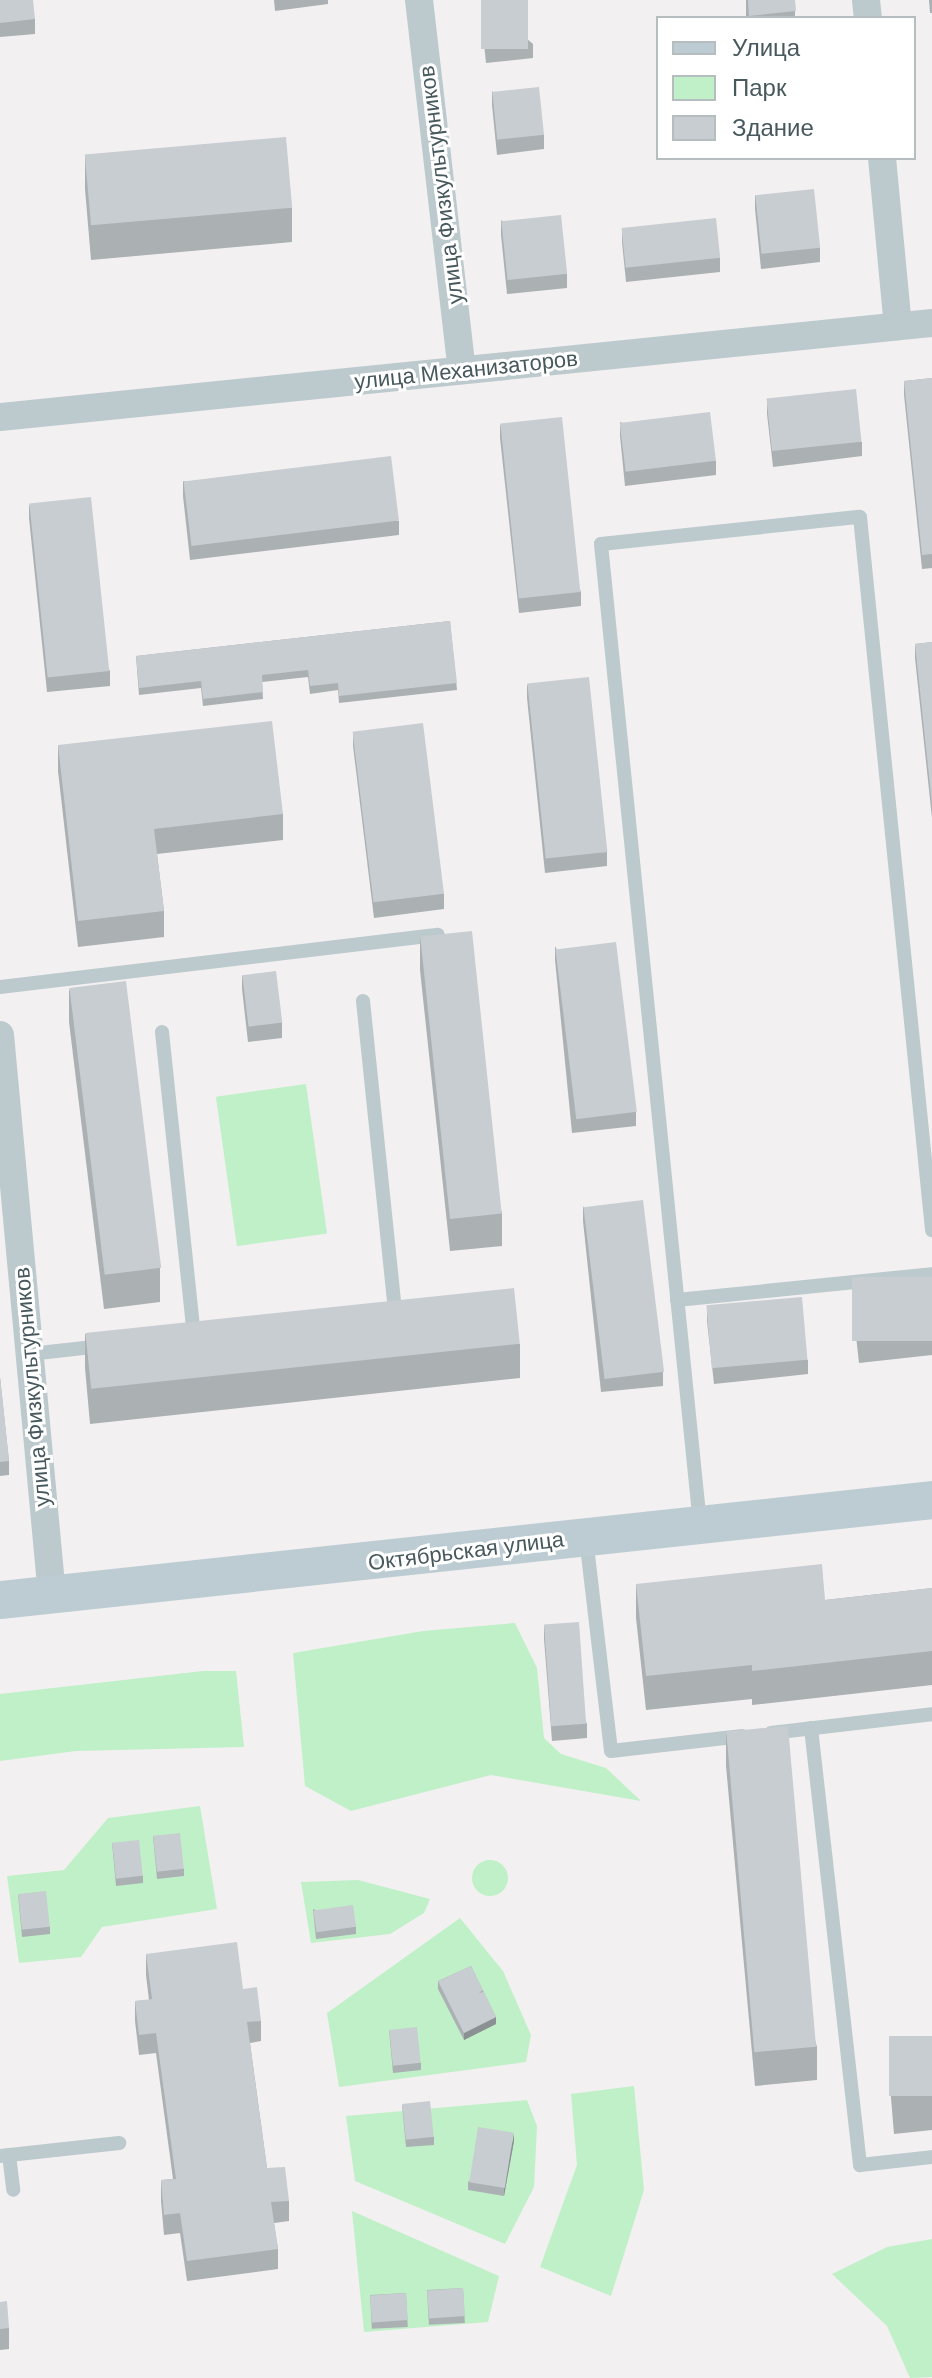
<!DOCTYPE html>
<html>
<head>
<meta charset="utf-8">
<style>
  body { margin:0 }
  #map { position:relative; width:932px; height:2378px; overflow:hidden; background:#f3f0f1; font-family:Helvetica,sans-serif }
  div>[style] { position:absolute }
  .green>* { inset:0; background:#c0f0c8; transform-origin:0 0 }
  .round { border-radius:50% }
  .lane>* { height:14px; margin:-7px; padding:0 7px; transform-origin:7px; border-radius:7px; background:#bcc9cd }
  .street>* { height:28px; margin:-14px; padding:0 14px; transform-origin:14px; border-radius:14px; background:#bcc9cd }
  .secondary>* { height:38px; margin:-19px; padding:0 19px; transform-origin:19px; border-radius:19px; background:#bcccd2 }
  .wall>* { inset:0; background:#abb0b3; transform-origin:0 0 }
  .shaded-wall>* { inset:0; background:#8b9092 }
  .building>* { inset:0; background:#c7cdd0; transform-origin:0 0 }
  span { translate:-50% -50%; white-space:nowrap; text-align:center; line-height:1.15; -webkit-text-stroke:6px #fff; paint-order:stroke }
  .street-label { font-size:22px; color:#48595e }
  .legend { position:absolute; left:656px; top:16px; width:260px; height:144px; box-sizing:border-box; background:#fff; border:2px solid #b6bdbf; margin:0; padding:10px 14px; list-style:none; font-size:24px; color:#48595e }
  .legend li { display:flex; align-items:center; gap:16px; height:40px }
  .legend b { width:40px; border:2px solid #b6bdbf }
</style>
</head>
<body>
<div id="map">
  <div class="green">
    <div style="left:306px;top:1084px;width:151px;height:91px;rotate:82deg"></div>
    <div style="clip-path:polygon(515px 1623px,537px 1668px,544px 1738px,561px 1754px,606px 1768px,641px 1801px,491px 1775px,351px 1811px,305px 1786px,293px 1653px,423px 1631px)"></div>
    <div style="clip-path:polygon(203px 1671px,236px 1671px,244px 1747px,76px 1751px,0 1761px,0 1694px)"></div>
    <div style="clip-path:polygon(200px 1806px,217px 1909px,102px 1927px,81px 1957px,19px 1963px,7px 1876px,64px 1870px,108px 1818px)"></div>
    <div class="round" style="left:472px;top:1860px;width:36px;height:36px"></div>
    <div style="clip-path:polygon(358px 1880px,430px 1899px,424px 1913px,390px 1934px,311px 1943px,301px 1882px)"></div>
    <div style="clip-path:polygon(460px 1918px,503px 1971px,531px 2035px,526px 2062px,339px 2087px,327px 2013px)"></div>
    <div style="clip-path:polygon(634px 2086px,644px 2190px,611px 2296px,540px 2267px,577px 2165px,571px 2094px)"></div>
    <div style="clip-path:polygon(527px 2100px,537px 2126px,534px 2187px,505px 2244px,355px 2181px,346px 2116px)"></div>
    <div style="clip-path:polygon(352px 2211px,499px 2276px,488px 2322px,364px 2332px)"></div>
    <div style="clip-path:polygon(932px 2239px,932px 2377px,910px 2378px,887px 2326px,832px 2274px,887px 2247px)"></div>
  </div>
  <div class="lane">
    <div style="left:0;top:987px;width:441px;rotate:-6.8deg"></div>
    <div style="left:363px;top:1001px;width:312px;rotate:84.1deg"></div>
    <div style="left:395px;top:1311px;width:8px;rotate:173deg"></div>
    <div style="left:162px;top:1032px;width:305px;rotate:84deg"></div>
    <div style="left:677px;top:1300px;width:256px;rotate:-5.8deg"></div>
    <div style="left:30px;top:1354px;width:71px;rotate:-6.4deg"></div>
    <div style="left:700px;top:1524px;width:985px;rotate:-95.77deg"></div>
    <div style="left:601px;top:544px;width:260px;rotate:-6deg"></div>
    <div style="left:860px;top:517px;width:717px;rotate:84.23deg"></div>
    <div style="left:586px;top:1538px;width:214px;rotate:83.3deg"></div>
    <div style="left:611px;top:1751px;width:132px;rotate:-6.5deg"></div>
    <div style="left:811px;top:1728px;width:440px;rotate:83.6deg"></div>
    <div style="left:860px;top:2165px;width:72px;rotate:-6.3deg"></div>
    <div style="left:771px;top:1733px;width:162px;rotate:-6.7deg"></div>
    <div style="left:9px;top:2155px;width:35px;rotate:83deg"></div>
    <div style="left:0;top:2156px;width:120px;rotate:-6.2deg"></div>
  </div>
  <div class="street">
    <div style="left:419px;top:0;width:372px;rotate:83.4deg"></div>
    <div style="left:866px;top:0;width:18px;rotate:84deg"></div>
    <div style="left:882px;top:158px;width:169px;rotate:84.6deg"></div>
    <div style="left:0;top:417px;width:937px;rotate:-5.76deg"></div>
    <div style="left:0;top:1035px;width:563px;rotate:84.7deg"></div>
  </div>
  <div class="secondary">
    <div style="left:0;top:1600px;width:937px;rotate:-6.12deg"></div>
  </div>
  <div class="wall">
    <div style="clip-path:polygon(0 0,35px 19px,35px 34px,0 37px)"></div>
    <div style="clip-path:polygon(274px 0,328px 0,328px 4px,275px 11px)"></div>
    <div style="clip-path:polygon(481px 0,533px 44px,533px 58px,486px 63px,481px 14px)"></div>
    <div style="left:746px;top:0;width:49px;height:18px"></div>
    <div style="clip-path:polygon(929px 0,932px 0,932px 13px,930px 13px)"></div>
    <div style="clip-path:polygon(492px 91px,544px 135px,544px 149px,497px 155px,492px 105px)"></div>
    <div style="clip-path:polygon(85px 155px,292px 208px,292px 242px,91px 260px,85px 189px)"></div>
    <div style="clip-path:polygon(755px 195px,820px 248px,820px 262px,761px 269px,755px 209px)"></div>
    <div style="clip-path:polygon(501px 220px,567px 274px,567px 288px,507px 294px,501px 235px)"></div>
    <div style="clip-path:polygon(622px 228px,720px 258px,720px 272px,626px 282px,622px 242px)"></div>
    <div style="clip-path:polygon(932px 378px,932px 568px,922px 569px,904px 395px,904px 381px)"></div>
    <div style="clip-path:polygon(767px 400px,862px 442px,862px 456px,773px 467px,767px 414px)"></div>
    <div style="clip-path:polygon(620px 422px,716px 461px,716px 475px,625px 486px,620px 436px)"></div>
    <div style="clip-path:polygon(500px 424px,581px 592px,581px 606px,519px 613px,500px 438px)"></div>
    <div style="clip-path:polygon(183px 481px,399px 521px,399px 535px,190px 560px,183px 496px)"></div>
    <div style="clip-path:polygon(29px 504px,110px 671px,110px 686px,47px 692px,29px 518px)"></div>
    <div style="clip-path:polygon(450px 621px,457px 690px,339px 703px,338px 690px,310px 694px,308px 677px,262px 682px,263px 699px,203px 706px,201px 688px,139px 695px,136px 656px)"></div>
    <div style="clip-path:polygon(932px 642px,932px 818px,915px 658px,915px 644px)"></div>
    <div style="clip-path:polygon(527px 684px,607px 852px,607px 866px,545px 873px,527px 698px)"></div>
    <div style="clip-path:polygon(353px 732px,444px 894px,444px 909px,374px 918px,353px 746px)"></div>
    <div style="clip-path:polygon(58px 745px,283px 814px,283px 840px,157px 854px,164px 911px,164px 937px,78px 947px,58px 771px)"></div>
    <div style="clip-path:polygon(420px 937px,502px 1213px,502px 1246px,450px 1251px,420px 970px)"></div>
    <div style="clip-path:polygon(555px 946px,636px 1112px,636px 1126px,572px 1133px,555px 960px)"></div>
    <div style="clip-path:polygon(242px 975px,282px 1023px,282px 1038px,248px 1042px,242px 989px)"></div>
    <div style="clip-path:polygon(69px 988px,160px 1268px,160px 1302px,104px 1309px,69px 1022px)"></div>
    <div style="clip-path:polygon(583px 1206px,663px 1372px,663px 1386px,601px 1392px,583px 1221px)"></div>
    <div style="clip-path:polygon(932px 1277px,932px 1355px,859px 1363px,852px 1300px,852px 1285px)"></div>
    <div style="clip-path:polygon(707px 1307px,808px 1360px,808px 1374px,714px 1384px,707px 1321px)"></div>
    <div style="clip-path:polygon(85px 1334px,520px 1344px,520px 1378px,90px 1424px,85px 1368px)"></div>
    <div style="clip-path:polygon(0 1377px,9px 1461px,9px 1475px,0 1476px)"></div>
    <div style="clip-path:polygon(636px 1584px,825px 1600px,932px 1588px,932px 1685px,752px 1705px,752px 1699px,646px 1710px,636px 1618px)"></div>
    <div style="clip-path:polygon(544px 1625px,587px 1724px,587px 1738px,552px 1741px,544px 1639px)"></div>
    <div style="clip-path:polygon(726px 1732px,817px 2047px,817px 2080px,755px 2086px,726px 1766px)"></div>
    <div style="clip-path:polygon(153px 1836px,184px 1869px,184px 1876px,157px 1879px)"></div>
    <div style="clip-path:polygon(112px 1843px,143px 1876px,143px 1883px,116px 1886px)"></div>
    <div style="clip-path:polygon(18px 1894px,50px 1927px,50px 1934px,22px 1937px)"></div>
    <div style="clip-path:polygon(313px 1909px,356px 1927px,356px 1934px,316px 1939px)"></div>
    <div style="clip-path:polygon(146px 1954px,243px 1989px,261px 2021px,261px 2041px,250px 2043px,267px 2168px,289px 2201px,289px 2221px,274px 2223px,278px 2249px,278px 2269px,187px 2281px,180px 2233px,164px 2235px,161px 2201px,161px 2180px,173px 2179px,156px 2053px,139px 2055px,135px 2021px,135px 2001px,149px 2000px,146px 1975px)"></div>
    <div style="clip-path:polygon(471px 1966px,496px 2017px,496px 2024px,464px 2040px,438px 1989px,438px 1981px)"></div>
    <div style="clip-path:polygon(389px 2030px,421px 2063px,421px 2070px,393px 2073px)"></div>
    <div style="clip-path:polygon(932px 2036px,932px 2130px,894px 2134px,889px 2074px,889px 2040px)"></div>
    <div style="clip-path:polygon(402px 2105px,434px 2137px,434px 2145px,406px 2147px)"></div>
    <div style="clip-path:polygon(514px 2141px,504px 2196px,468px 2190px,468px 2182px)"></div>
    <div style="left:463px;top:2288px;width:35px;height:36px;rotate:87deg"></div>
    <div style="left:406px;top:2293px;width:34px;height:36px;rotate:87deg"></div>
    <div style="clip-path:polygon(0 2302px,9px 2328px,9px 2349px,0 2350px)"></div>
  </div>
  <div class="shaded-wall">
    <div style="clip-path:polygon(496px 2017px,496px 2024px,464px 2040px,464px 2033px)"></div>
    <div style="clip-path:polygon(514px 2133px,514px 2141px,504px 2196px,504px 2189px)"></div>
  </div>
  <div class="building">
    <div style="clip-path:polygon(0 0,33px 0,35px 19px,0 23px)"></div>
    <div style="left:481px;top:0;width:47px;height:49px"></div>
    <div style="clip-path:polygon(748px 0,795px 0,796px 11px,749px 16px)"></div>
    <div style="left:539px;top:87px;width:48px;height:47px;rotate:84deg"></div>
    <div style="left:286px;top:137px;width:71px;height:202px;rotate:85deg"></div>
    <div style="left:814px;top:189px;width:59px;height:59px;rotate:84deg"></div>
    <div style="left:561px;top:215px;width:59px;height:60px;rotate:84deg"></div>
    <div style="left:716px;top:218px;width:40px;height:95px;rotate:84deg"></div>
    <div style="clip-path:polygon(932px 378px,932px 554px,922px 555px,904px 381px)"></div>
    <div style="left:856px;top:389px;width:53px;height:90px;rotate:84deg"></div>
    <div style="left:710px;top:412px;width:49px;height:91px;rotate:83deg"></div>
    <div style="left:562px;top:417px;width:176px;height:62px;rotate:84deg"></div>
    <div style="left:391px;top:456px;width:65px;height:209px;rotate:83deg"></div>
    <div style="left:91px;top:497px;width:175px;height:62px;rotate:84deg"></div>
    <div style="clip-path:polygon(450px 621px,457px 683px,339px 696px,338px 683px,310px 686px,308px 670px,262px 675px,263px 692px,203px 699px,201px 681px,139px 688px,136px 656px)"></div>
    <div style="clip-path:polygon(932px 642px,932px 804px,915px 644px)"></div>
    <div style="left:589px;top:677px;width:176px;height:62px;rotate:84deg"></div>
    <div style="clip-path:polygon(272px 721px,283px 814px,154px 829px,164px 911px,78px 921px,58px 745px)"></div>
    <div style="left:423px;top:723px;width:172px;height:71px;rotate:83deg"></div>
    <div style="left:472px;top:931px;width:284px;height:52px;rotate:84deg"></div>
    <div style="left:616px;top:942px;width:171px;height:61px;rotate:83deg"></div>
    <div style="left:276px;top:971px;width:52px;height:34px;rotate:83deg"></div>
    <div style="left:126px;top:981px;width:289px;height:57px;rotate:83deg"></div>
    <div style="left:643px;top:1200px;width:173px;height:60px;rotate:83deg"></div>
    <div style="left:932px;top:1277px;width:64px;height:80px;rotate:90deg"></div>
    <div style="left:514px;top:1288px;width:56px;height:431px;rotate:84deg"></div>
    <div style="left:802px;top:1297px;width:63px;height:96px;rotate:85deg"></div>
    <div style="clip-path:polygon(0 1377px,9px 1461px,0 1462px)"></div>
    <div style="clip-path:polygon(822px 1564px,825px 1600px,932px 1588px,932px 1651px,752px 1671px,752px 1665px,646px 1676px,636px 1584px)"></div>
    <div style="left:579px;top:1622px;width:102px;height:35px;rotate:86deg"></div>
    <div style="left:788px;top:1726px;width:322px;height:62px;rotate:85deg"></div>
    <div style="left:180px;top:1833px;width:36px;height:27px;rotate:84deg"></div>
    <div style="left:139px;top:1840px;width:36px;height:27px;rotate:84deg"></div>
    <div style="left:46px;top:1891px;width:36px;height:28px;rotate:84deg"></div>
    <div style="left:353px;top:1905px;width:22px;height:40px;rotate:82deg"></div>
    <div style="clip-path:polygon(237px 1942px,243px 1989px,257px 1987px,261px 2021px,247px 2022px,267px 2168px,285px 2167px,289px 2201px,271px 2202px,278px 2249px,187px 2261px,180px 2213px,164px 2215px,161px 2180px,176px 2179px,156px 2033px,139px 2035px,135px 2001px,152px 1999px,146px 1954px)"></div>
    <div style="clip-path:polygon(471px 1966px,483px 1990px,479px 1993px,484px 1992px,496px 2017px,464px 2033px,438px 1981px)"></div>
    <div style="left:417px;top:2027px;width:36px;height:28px;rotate:84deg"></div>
    <div style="left:932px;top:2036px;width:60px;height:43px;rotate:90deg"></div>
    <div style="left:430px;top:2101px;width:36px;height:28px;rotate:84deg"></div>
    <div style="left:478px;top:2127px;width:36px;height:56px;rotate:9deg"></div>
    <div style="left:463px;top:2288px;width:28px;height:36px;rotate:86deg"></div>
    <div style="left:406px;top:2293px;width:27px;height:36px;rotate:86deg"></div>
    <div style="clip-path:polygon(7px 2301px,9px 2328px,0 2329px,0 2302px)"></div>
  </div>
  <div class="street-label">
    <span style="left:441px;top:185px;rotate:-97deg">улица Физкультурников</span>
    <span style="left:466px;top:370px;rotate:-6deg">улица Механизаторов</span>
    <span style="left:32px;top:1387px;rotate:-95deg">улица Физкультурников</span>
    <span style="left:466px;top:1551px;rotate:-7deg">Октябрьская улица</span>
  </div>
  <ul class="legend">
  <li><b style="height:10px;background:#bcccd2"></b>Улица</li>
  <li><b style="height:22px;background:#c0f0c8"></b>Парк</li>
  <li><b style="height:22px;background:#c7cdd0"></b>Здание</li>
  </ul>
</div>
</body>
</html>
